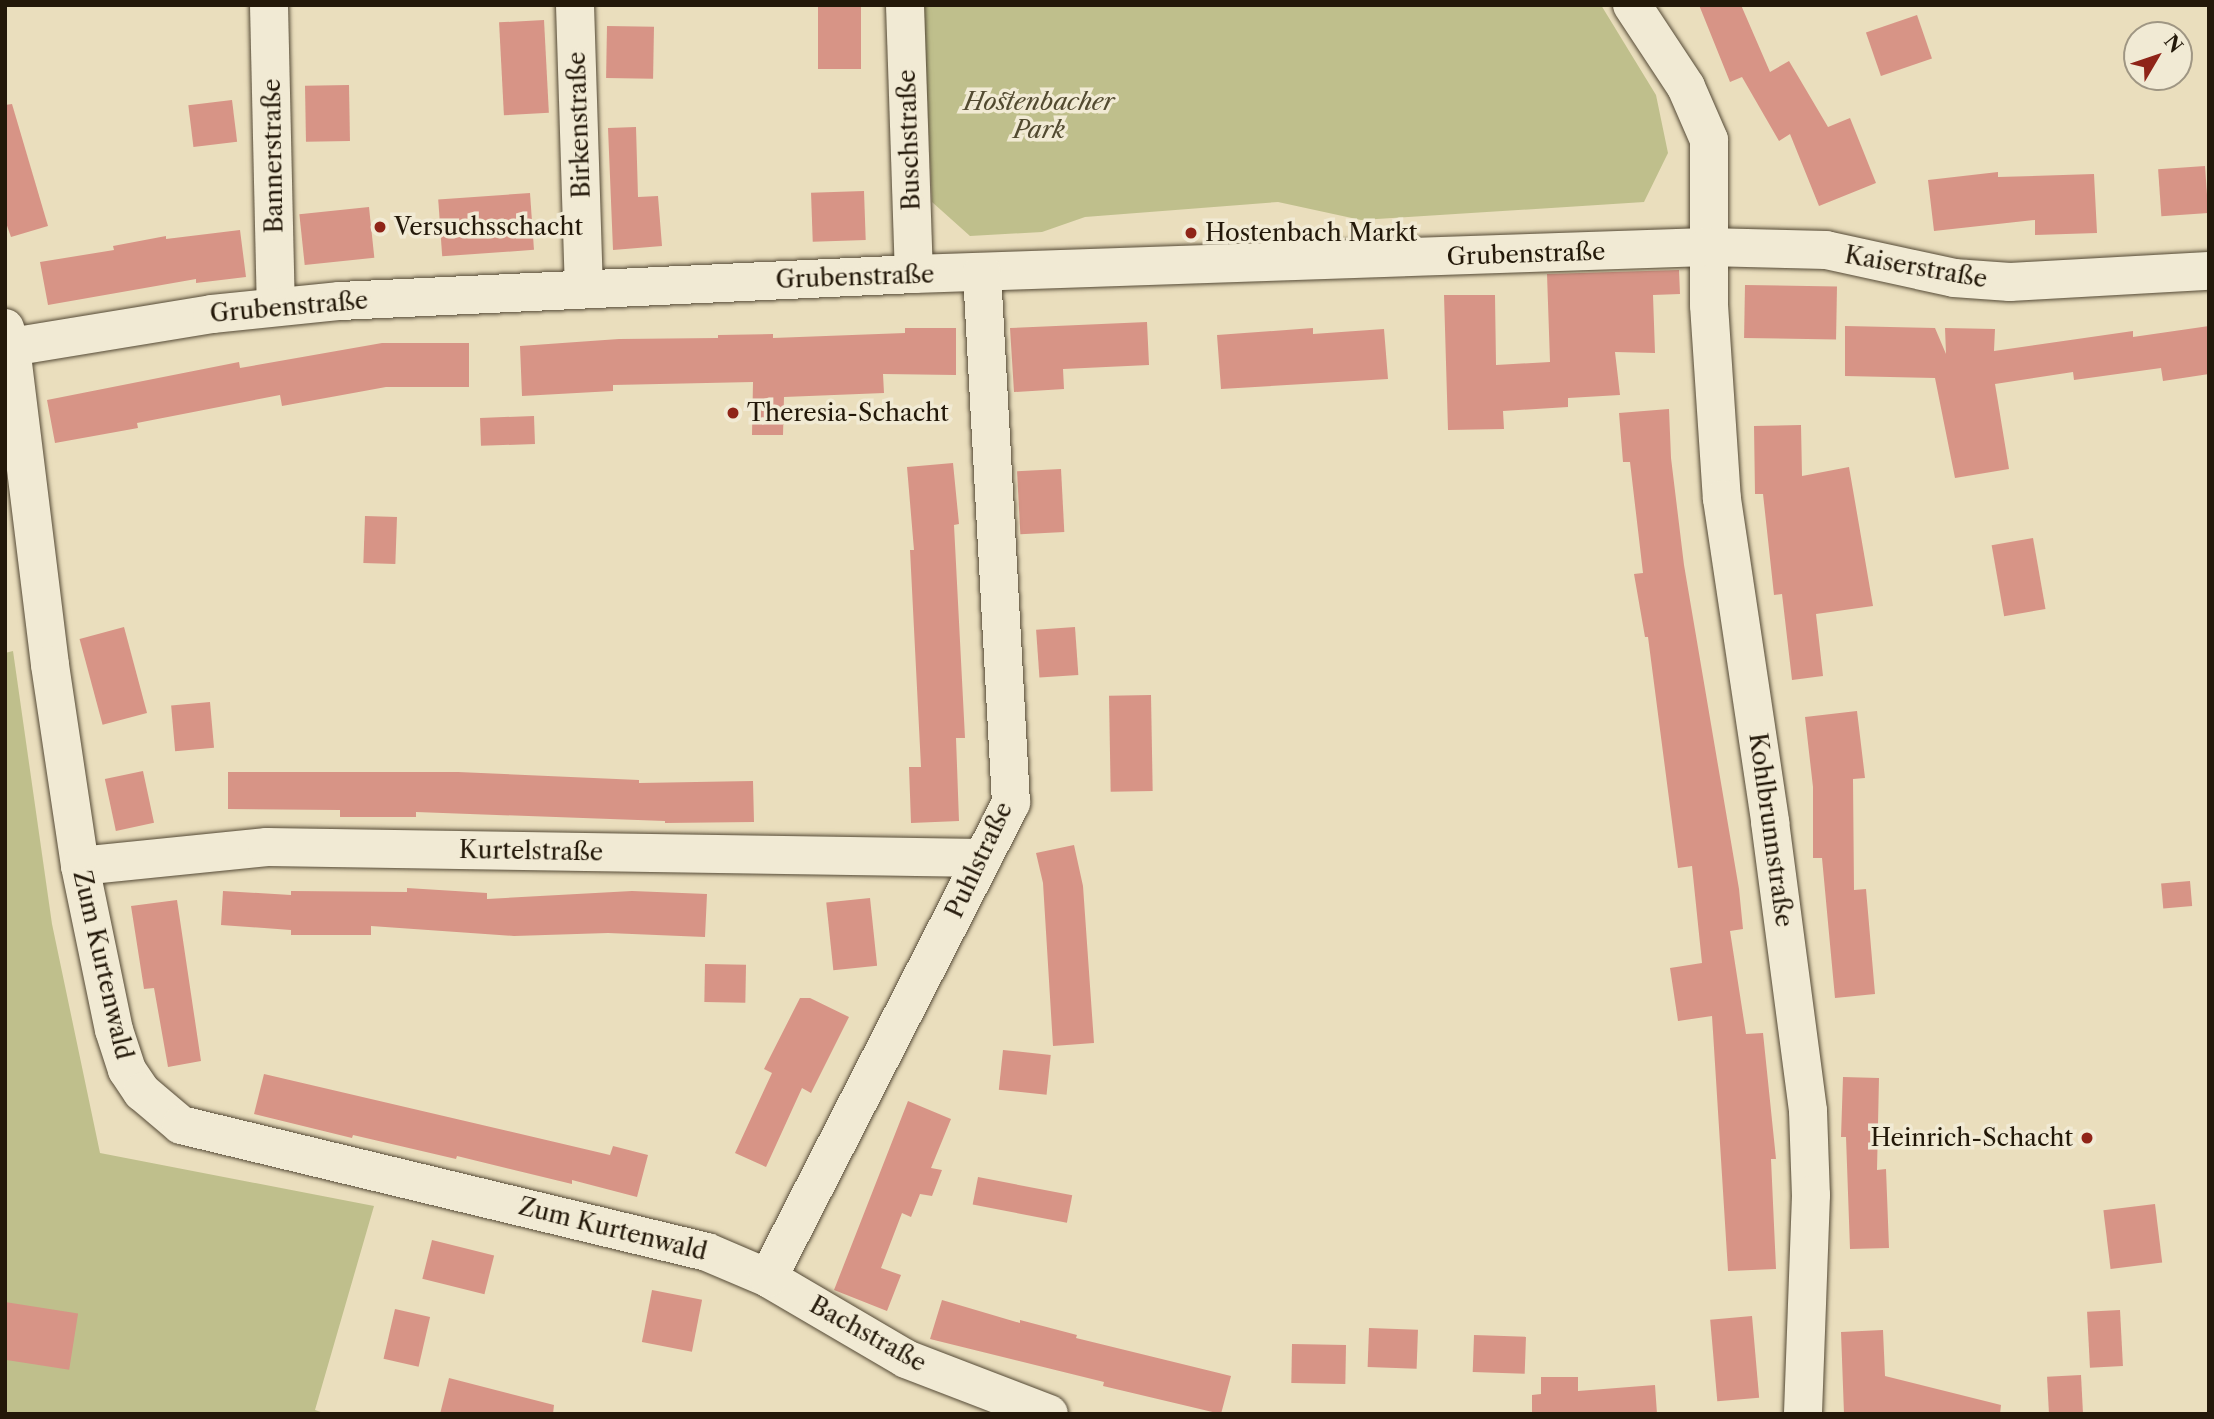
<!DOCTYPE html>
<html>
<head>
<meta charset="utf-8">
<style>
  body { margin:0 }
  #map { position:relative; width:2214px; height:1419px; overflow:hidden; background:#eadebd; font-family:"Libre Caslon Text",serif }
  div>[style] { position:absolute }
  .green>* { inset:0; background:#bfbf8c }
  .building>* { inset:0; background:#d79486; transform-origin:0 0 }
  .roads { filter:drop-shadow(0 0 2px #554a36) drop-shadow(0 0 2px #554a36) }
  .minor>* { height:38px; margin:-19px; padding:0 19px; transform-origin:19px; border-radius:19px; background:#f1ead4 }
  .dots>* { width:19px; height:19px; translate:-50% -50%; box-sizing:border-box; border:4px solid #f1ead4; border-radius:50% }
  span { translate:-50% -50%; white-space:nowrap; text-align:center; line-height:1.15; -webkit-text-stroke:7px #f1ead4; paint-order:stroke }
  .park-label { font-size:24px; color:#524a30; font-style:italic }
  .street-label { font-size:24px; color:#231809 }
  .poi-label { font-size:24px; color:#231809 }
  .left { translate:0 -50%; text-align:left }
  .right { translate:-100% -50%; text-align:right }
  .frame { position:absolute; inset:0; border:7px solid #231809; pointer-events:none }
  .north { position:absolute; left:2123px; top:21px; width:70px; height:70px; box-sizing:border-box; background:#f1ead4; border:2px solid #9f9683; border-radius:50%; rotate:51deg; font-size:19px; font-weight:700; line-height:28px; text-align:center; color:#231809 }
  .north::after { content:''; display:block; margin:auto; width:24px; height:32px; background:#8f2418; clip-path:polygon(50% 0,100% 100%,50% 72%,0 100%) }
</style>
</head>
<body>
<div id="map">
  <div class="green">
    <div style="clip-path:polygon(923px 5px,1601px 5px,1656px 95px,1668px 153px,1644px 202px,1361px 220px,1278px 202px,1085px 217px,1042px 232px,970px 236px,932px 202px)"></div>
    <div style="clip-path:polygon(13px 651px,52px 924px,100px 1153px,374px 1206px,315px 1410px,327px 1414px,5px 1414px,5px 653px)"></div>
  </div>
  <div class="building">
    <div style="left:818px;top:5px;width:43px;height:64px"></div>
    <div style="clip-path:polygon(1699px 5px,1741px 5px,1770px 72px,1789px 61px,1828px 127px,1850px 118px,1876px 183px,1819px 206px,1790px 134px,1779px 141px,1742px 77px,1730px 82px)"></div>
    <div style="left:1917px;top:15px;width:46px;height:54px;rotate:71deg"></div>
    <div style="left:544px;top:20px;width:93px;height:45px;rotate:87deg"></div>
    <div style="left:607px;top:26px;width:47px;height:52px;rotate:1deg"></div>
    <div style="left:349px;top:85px;width:56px;height:44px;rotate:89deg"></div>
    <div style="left:232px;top:100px;width:42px;height:44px;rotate:83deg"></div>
    <div style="clip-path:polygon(12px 104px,48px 226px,11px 237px,5px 220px,5px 105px)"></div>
    <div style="clip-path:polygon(636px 127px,638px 197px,658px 196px,662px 246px,613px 250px,608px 128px)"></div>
    <div style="left:2205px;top:166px;width:47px;height:47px;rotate:86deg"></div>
    <div style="clip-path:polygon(1998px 172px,1998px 177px,2094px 174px,2097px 233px,2035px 235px,2035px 220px,1934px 231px,1928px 180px)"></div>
    <div style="left:864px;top:191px;width:49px;height:53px;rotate:88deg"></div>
    <div style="left:530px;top:193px;width:57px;height:92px;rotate:86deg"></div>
    <div style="left:369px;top:207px;width:51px;height:70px;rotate:84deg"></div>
    <div style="clip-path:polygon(240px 230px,246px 277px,196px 283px,196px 279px,48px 305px,40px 262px,114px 250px,113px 246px,166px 236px,166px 239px)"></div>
    <div style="clip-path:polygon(1679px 270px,1680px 294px,1653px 295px,1655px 353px,1615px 352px,1620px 395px,1568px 398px,1568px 407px,1503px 411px,1504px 429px,1448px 430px,1444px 295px,1495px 295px,1496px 365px,1550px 362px,1547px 274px)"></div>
    <div style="left:1745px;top:285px;width:92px;height:53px;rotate:1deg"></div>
    <div style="clip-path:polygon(1147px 322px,1149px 365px,1063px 369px,1064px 389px,1014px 392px,1010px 328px)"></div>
    <div style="clip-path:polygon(1845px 326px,1935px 328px,1946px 354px,1945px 328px,1995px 329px,1994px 351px,2133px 331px,2133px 337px,2209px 326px,2209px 374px,2163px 381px,2161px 368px,2074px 380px,2073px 372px,1995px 384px,2009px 469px,1955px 478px,1935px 378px,1845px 376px)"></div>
    <div style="clip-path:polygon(905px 328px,956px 328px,956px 375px,883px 374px,884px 393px,784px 397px,783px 435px,752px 435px,753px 382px,613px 385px,613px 391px,522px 396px,520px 346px,619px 339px,718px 338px,718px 335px,773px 334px,773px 338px,905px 333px)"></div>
    <div style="clip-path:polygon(1313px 328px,1313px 334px,1384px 329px,1388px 379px,1221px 389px,1217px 335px)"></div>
    <div style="clip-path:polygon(382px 343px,469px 343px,469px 387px,386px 387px,282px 406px,280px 395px,137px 423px,138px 428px,55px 443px,47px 400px,239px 362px,240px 368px)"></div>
    <div style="clip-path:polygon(1669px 409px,1671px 458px,1684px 565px,1739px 889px,1743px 929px,1730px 931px,1746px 1034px,1763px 1033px,1776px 1159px,1771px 1159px,1776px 1269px,1728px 1271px,1712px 1016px,1678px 1021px,1670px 968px,1702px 963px,1692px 866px,1678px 868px,1648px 637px,1645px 637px,1634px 574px,1643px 573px,1630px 462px,1623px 462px,1619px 413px)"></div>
    <div style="left:534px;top:416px;width:28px;height:54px;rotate:88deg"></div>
    <div style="clip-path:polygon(1801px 425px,1802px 476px,1849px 467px,1873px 606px,1816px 614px,1823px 676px,1792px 680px,1782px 594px,1774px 595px,1763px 494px,1755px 494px,1754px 426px)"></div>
    <div style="clip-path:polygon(953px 463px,959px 524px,954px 525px,965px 738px,956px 738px,959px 821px,911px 823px,909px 767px,921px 767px,910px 550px,914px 550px,907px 467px)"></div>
    <div style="left:1061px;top:469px;width:63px;height:44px;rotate:87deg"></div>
    <div style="left:365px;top:516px;width:32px;height:47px;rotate:2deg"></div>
    <div style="left:2033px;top:538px;width:72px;height:42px;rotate:80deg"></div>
    <div style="left:124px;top:627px;width:89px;height:46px;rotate:75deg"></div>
    <div style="left:1075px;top:627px;width:48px;height:39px;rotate:86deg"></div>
    <div style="left:1151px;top:695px;width:96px;height:42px;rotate:89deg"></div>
    <div style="left:210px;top:702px;width:46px;height:39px;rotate:85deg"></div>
    <div style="clip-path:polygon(1857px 711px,1865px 778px,1853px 779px,1854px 890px,1866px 889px,1875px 994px,1835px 998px,1822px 858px,1813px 858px,1813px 787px,1805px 717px)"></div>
    <div style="left:143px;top:771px;width:53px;height:39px;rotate:78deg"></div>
    <div style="clip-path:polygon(228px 772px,458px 772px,639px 780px,639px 783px,753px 781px,754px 822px,665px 823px,665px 821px,416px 812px,416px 817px,340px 817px,340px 810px,228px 809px)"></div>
    <div style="clip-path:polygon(1074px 845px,1083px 886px,1094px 1043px,1053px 1046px,1043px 883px,1036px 853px)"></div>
    <div style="left:2190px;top:881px;width:25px;height:29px;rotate:85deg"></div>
    <div style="clip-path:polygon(407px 888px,487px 893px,487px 899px,632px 891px,707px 894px,705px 937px,608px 933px,514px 936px,371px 926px,371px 935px,291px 935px,291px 930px,221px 925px,223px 891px,291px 895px,291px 891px,407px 892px)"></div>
    <div style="left:870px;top:898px;width:68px;height:44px;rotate:84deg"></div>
    <div style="clip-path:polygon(177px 900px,201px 1061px,168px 1067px,154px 988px,144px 989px,131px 906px)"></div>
    <div style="left:705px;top:964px;width:41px;height:38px;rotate:1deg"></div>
    <div style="clip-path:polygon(800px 998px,810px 998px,849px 1017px,811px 1093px,802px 1088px,766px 1167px,735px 1153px,772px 1073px,764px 1069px)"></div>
    <div style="left:1003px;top:1050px;width:48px;height:40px;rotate:6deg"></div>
    <div style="clip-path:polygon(264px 1074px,610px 1155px,613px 1146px,648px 1155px,637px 1197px,572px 1180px,572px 1184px,457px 1156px,456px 1159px,353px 1135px,352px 1138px,254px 1114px)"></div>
    <div style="clip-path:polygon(1843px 1077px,1879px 1078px,1877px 1170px,1886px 1169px,1889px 1248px,1850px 1249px,1846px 1137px,1841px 1137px)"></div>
    <div style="clip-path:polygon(908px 1101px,951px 1119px,931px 1168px,942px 1170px,932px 1196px,920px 1194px,911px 1217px,902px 1213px,881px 1268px,901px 1275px,887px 1311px,834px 1290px)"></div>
    <div style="left:978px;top:1177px;width:96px;height:28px;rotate:11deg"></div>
    <div style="left:2155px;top:1204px;width:59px;height:52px;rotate:83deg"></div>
    <div style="left:432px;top:1240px;width:64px;height:40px;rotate:14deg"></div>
    <div style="left:652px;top:1290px;width:51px;height:53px;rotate:11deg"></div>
    <div style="clip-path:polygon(942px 1300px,1020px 1323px,1020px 1320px,1077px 1335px,1076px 1338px,1231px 1376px,1221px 1414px,1103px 1386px,1104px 1382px,930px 1339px)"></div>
    <div style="left:5px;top:1302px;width:74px;height:57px;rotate:9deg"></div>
    <div style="left:395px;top:1309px;width:36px;height:51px;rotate:13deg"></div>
    <div style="left:2120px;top:1310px;width:56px;height:33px;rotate:87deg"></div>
    <div style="left:1752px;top:1316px;width:82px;height:42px;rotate:85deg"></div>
    <div style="left:1369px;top:1328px;width:49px;height:39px;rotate:2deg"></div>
    <div style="clip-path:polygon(1883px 1330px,1885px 1376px,2001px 1405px,2000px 1414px,1844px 1414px,1841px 1332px)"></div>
    <div style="left:1474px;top:1335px;width:52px;height:37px;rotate:2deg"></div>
    <div style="left:1292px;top:1344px;width:54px;height:39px;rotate:1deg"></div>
    <div style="left:2081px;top:1375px;width:39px;height:34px;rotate:87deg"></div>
    <div style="clip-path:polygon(1541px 1377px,1578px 1377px,1578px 1391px,1655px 1385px,1657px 1414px,1532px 1414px,1532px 1395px,1541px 1394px)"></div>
    <div style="clip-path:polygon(449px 1378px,554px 1405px,553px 1414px,440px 1414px)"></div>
  </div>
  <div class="roads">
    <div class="minor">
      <div style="left:269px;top:5px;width:302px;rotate:88.7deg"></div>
      <div style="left:575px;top:5px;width:282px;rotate:88.2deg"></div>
      <div style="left:905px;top:5px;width:269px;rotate:88.1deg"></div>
      <div style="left:1632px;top:5px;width:98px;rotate:56.6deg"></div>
      <div style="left:1686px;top:87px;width:58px;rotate:66.5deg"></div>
      <div style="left:1709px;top:140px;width:165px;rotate:90deg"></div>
      <div style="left:1709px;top:305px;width:194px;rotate:86.2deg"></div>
      <div style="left:1722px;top:499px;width:327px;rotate:81.5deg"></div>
      <div style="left:1770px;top:822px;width:291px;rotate:82.5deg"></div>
      <div style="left:1808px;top:1111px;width:84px;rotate:88deg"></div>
      <div style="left:1811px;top:1195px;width:219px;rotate:92.1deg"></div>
      <div style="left:5px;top:328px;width:20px;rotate:72deg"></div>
      <div style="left:11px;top:347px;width:320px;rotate:83deg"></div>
      <div style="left:50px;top:665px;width:203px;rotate:81.5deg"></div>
      <div style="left:80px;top:866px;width:167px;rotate:78.3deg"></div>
      <div style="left:114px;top:1030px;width:42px;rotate:72deg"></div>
      <div style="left:127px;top:1070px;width:27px;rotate:56deg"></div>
      <div style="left:142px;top:1092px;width:51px;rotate:40.2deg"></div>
      <div style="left:181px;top:1125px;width:541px;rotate:13.57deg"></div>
      <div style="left:707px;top:1252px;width:66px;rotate:23.1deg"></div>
      <div style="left:768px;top:1278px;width:160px;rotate:30.4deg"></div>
      <div style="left:906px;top:1359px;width:153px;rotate:21deg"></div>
      <div style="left:5px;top:348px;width:210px;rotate:-9.3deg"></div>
      <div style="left:212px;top:314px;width:129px;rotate:-5.8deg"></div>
      <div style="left:340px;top:301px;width:575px;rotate:-2.69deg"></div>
      <div style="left:914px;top:274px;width:793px;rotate:-1.95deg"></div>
      <div style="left:1707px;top:247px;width:119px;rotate:1.4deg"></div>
      <div style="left:1826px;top:250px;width:131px;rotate:12.3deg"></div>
      <div style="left:1954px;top:278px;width:56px;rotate:4.1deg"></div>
      <div style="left:2010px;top:282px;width:199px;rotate:-3.2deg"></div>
      <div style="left:80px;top:866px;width:188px;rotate:-5.8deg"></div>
      <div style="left:267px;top:847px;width:716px;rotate:0.88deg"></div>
      <div style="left:768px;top:1278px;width:534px;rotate:-62.91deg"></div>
      <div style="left:1011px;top:803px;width:531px;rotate:-93.13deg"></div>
    </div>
  </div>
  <div class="dots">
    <div style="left:380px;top:227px;background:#8f2418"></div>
    <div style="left:1191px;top:233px;background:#8f2418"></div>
    <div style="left:733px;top:413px;background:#8f2418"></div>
    <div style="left:2087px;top:1138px;background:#8f2418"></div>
  </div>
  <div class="park-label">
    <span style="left:1039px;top:116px">Hostenbacher<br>Park</span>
  </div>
  <div class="street-label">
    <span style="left:579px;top:125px;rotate:-92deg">Birkenstraße</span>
    <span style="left:909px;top:140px;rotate:-92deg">Buschstraße</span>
    <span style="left:273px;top:156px;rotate:-91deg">Bannerstraße</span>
    <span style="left:1526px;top:254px;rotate:-2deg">Grubenstraße</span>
    <span style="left:1916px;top:267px;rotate:10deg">Kaiserstraße</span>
    <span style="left:855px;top:277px;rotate:-2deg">Grubenstraße</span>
    <span style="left:289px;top:307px;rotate:-5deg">Grubenstraße</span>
    <span style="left:1771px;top:830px;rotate:82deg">Kohlbrunnstraße</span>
    <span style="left:531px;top:851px;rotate:1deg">Kurtelstraße</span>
    <span style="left:979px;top:860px;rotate:-65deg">Puhlstraße</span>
    <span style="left:103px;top:965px;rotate:77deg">Zum Kurtenwald</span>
    <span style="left:613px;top:1229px;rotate:14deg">Zum Kurtenwald</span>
    <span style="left:868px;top:1334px;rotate:29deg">Bachstraße</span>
  </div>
  <div class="poi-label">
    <span class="left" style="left:394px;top:227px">Versuchsschacht</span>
    <span class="left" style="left:1205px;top:233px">Hostenbach Markt</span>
    <span class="left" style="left:747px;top:413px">Theresia-Schacht</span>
    <span class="right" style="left:2073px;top:1138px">Heinrich-Schacht</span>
  </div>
  <div class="frame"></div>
  <div class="north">N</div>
</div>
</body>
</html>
